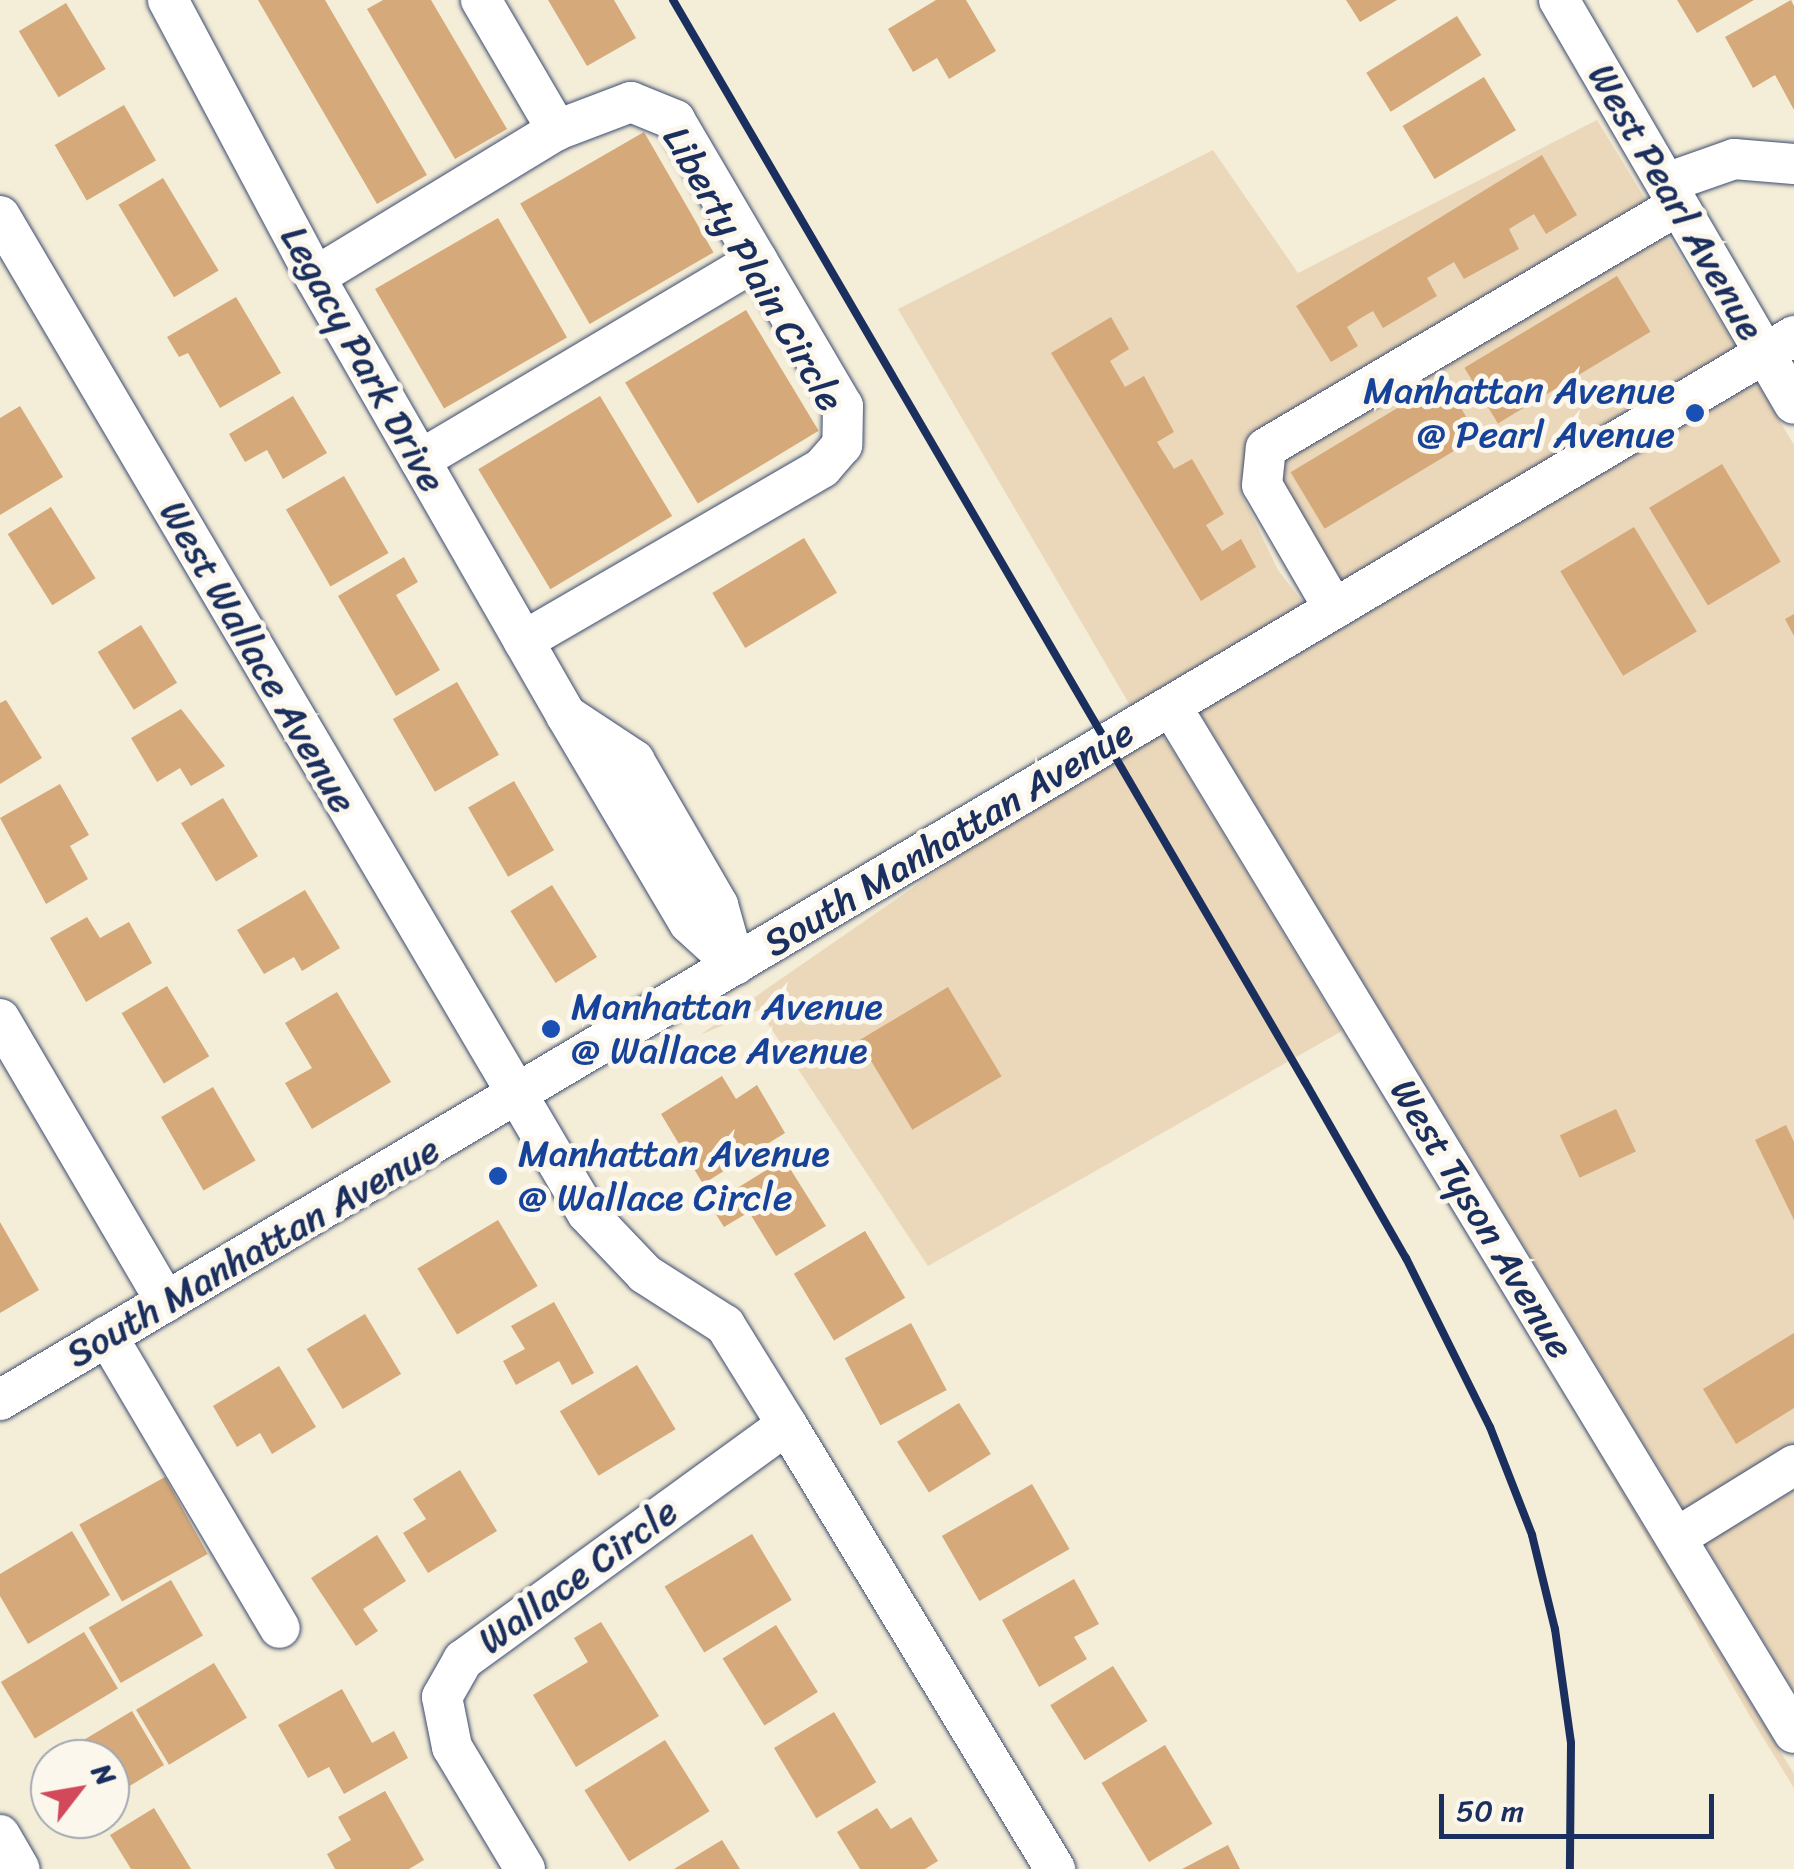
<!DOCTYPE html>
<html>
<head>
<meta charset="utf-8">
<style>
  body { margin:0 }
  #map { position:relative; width:1794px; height:1869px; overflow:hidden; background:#f4edd7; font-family:Sriracha,sans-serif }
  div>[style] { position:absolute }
  .built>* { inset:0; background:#ebd8ba }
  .building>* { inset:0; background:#d5a97a; transform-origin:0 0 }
  .roads { filter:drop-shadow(0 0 2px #3c4c70) drop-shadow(0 0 2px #3c4c70) }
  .minor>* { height:40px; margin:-20px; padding:0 20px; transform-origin:20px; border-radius:20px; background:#fff }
  .rail>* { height:8px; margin:-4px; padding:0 4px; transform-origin:4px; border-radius:4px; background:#1b2f5e }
  .dots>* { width:28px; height:28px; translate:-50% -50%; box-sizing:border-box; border:5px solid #fbf7ec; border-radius:50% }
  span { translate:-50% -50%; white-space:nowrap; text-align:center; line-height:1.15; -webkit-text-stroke:10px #fbf7ec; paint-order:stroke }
  .street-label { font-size:38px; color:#1b2f5e }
  .transit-label { font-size:38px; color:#164399 }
  .right { translate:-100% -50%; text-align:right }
  .left { translate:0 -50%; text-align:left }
  .north { position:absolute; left:30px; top:1739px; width:100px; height:100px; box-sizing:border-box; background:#fbf7ec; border:2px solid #a1a7b3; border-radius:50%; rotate:59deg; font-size:28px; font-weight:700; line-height:40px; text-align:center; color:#1b2f5e }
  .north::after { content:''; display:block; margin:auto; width:35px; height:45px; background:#d1495b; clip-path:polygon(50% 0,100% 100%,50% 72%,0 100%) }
  .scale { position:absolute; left:1439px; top:1794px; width:275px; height:45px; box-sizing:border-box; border:5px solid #1b2f5e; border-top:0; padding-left:12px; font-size:30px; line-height:35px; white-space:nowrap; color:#1b2f5e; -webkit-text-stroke:8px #fbf7ec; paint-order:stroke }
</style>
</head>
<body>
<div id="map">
  <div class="built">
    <div style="clip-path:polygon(1597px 120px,1647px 202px,1256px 432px,1245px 449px,1242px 495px,1278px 570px,1304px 604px,1131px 707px,898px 309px,1213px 150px,1298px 273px)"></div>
    <div style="clip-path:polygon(1666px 234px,1737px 348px,1341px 582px,1316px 549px,1283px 480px,1285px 458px)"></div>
    <div style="clip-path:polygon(1756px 381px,1794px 445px,1794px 1691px,1199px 711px)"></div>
    <div style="clip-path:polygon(1162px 733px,1342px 1031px,928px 1266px,759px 1010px,700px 1035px,979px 842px)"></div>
    <div style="clip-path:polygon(1581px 1424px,1794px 1774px,1794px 1788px,1751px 1718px)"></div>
  </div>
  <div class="building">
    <div style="clip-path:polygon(258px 0,325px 0,427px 175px,377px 204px)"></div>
    <div style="clip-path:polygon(383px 0,431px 0,507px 129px,455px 159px,367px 9px)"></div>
    <div style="clip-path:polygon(548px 0,614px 0,636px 38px,587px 66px)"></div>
    <div style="clip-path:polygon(936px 0,966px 0,996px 51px,949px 79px,937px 58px,913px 72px,888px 29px)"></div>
    <div style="clip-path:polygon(1346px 0,1397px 0,1360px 22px)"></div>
    <div style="clip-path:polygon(1677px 0,1754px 0,1697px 33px)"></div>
    <div style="clip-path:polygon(1791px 0,1794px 6px,1794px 110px,1775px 75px,1753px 88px,1725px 37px)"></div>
    <div style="left:66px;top:3px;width:77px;height:55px;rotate:59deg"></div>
    <div style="left:1457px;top:16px;width:46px;height:107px;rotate:58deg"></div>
    <div style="left:1484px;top:77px;width:62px;height:95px;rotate:59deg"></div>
    <div style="left:124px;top:105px;width:64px;height:80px;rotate:60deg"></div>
    <div style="left:644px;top:132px;width:139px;height:143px;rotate:60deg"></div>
    <div style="clip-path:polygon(1542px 155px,1577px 215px,1546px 234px,1534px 214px,1509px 229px,1519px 249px,1464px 279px,1454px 262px,1427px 278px,1437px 296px,1383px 328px,1373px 311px,1361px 318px,1347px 327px,1358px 346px,1331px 362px,1296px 306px)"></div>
    <div style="left:163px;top:178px;width:108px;height:52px;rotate:59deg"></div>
    <div style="left:498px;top:218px;width:138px;height:142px;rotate:60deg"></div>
    <div style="left:1617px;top:276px;width:65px;height:178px;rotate:59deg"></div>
    <div style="clip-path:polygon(236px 297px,281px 373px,220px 408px,188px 353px,179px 357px,167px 337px)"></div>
    <div style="left:746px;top:310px;width:141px;height:141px;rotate:59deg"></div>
    <div style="clip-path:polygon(1111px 317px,1129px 349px,1110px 361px,1125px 387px,1144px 376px,1174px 432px,1157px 442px,1174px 469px,1192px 459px,1224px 514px,1206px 525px,1222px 551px,1241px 539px,1256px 567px,1201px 601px,1051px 353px)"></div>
    <div style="left:1444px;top:380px;width:66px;height:179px;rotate:59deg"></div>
    <div style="clip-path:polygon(293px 396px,327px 453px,283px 479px,267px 450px,245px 462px,229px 434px)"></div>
    <div style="left:600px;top:396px;width:140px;height:142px;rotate:59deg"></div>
    <div style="clip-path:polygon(20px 406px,63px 477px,0 515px,0 418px)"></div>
    <div style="left:1722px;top:464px;width:114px;height:85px;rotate:59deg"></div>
    <div style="left:344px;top:476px;width:89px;height:67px;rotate:60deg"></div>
    <div style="left:51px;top:507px;width:84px;height:51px;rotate:58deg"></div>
    <div style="left:1634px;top:527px;width:122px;height:86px;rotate:59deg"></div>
    <div style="left:804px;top:538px;width:64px;height:107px;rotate:59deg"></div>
    <div style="clip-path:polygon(404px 557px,418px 582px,396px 595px,440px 670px,396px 696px,338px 596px)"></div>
    <div style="clip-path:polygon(1794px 614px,1794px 636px,1785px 619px)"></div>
    <div style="left:141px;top:625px;width:68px;height:51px;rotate:58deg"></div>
    <div style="left:457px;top:682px;width:84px;height:74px;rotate:60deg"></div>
    <div style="clip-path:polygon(6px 700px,42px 758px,0 784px,0 703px)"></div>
    <div style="clip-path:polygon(181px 709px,225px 766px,191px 786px,180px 768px,157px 782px,131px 738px)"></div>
    <div style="left:514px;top:781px;width:80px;height:53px;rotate:60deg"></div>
    <div style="clip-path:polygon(60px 784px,89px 835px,70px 846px,88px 879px,46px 904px,0 818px)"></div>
    <div style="left:223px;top:798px;width:68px;height:49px;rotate:59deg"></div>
    <div style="left:552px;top:885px;width:85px;height:49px;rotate:58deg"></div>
    <div style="clip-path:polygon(305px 890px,340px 948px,302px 971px,294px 957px,264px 974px,237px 930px)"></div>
    <div style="clip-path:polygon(87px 917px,100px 938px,129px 922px,152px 963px,86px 1002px,50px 938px)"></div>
    <div style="left:167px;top:986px;width:82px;height:53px;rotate:59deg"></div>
    <div style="left:948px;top:987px;width:104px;height:104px;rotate:59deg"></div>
    <div style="clip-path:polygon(337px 992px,391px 1082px,312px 1129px,285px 1083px,312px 1068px,285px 1023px)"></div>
    <div style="clip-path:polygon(722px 1076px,736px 1099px,757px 1085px,785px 1133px,703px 1184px,661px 1114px)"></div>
    <div style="left:213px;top:1087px;width:85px;height:60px;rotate:60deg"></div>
    <div style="left:1616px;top:1109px;width:47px;height:62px;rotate:65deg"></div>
    <div style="clip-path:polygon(1786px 1125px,1794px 1142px,1794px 1220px,1755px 1140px)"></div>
    <div style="clip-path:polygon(784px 1159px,826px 1226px,776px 1256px,749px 1212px,724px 1227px,710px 1205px)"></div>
    <div style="left:498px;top:1220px;width:77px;height:94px;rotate:59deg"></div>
    <div style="clip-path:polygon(0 1222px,39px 1290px,0 1313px)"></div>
    <div style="left:865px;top:1231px;width:78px;height:83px;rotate:59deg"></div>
    <div style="clip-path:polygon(554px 1302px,594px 1373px,572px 1385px,559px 1361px,516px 1385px,503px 1361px,525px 1349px,511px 1326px)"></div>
    <div style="left:365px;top:1314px;width:70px;height:68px;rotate:59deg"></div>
    <div style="left:911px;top:1323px;width:76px;height:75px;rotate:62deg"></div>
    <div style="clip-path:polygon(1794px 1333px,1794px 1408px,1736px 1444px,1703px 1389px)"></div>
    <div style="left:637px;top:1365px;width:75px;height:90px;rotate:59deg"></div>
    <div style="clip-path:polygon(279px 1366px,316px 1427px,272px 1454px,260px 1433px,237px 1447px,213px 1406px)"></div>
    <div style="left:959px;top:1403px;width:60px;height:73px;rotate:58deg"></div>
    <div style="clip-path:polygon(460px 1470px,497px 1531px,428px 1573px,403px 1533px,426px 1519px,413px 1499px)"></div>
    <div style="left:165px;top:1477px;width:88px;height:98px;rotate:61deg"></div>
    <div style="left:1032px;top:1484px;width:75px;height:104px;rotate:60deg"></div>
    <div style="clip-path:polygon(72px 1531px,110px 1595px,28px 1644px,0 1596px,0 1574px)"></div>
    <div style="left:752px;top:1534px;width:77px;height:102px;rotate:59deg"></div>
    <div style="clip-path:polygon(377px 1535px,406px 1581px,363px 1609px,378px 1631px,356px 1646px,311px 1578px)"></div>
    <div style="clip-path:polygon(1074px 1579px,1099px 1624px,1074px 1637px,1087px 1659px,1039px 1687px,1002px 1620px)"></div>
    <div style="left:171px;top:1580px;width:64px;height:95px;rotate:60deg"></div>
    <div style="clip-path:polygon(601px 1622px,659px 1716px,576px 1767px,533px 1695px,588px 1662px,574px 1638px)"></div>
    <div style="left:776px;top:1625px;width:79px;height:63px;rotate:58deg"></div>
    <div style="left:84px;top:1632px;width:66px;height:97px;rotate:59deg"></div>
    <div style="left:214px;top:1663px;width:64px;height:91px;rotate:59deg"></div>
    <div style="left:1113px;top:1666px;width:65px;height:74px;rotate:58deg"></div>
    <div style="clip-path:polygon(342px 1689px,372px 1743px,394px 1731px,408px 1758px,344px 1794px,329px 1767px,308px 1778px,278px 1725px)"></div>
    <div style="clip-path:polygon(132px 1711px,164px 1765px,110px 1798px,110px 1759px,52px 1759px)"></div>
    <div style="left:834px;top:1712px;width:82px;height:70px;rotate:59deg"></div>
    <div style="left:665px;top:1740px;width:84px;height:95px;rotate:58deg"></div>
    <div style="left:1165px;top:1745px;width:92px;height:74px;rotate:59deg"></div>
    <div style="clip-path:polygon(385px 1791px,424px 1860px,409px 1869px,335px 1869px,327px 1854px,351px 1840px,338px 1817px)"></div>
    <div style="clip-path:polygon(154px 1808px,191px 1869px,131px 1869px,110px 1835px)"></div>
    <div style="clip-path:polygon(877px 1808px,891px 1829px,911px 1817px,938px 1861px,925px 1869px,860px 1869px,837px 1832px)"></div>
    <div style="clip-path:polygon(722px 1840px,740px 1869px,674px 1869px)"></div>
    <div style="clip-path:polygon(1228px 1845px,1240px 1869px,1182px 1869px)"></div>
  </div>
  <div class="roads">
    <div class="minor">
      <div style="left:168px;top:0;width:314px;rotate:62deg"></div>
      <div style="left:315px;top:277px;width:505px;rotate:60.18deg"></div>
      <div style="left:481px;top:0;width:151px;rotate:59.7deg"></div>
      <div style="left:1559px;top:0;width:467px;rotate:59.8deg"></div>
      <div style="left:1666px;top:183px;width:72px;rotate:-19.4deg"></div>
      <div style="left:1734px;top:159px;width:60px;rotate:4.8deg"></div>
      <div style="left:0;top:216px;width:1157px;rotate:59.51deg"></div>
      <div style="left:587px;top:1213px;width:84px;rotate:46.4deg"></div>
      <div style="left:645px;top:1274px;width:95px;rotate:32.5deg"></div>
      <div style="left:725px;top:1325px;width:118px;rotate:58.2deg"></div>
      <div style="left:315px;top:277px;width:283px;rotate:-31.3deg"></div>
      <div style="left:557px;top:130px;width:79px;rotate:-20.7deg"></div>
      <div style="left:631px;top:102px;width:48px;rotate:22.2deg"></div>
      <div style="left:675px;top:120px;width:332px;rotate:59.6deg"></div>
      <div style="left:843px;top:406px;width:39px;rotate:91deg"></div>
      <div style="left:842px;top:445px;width:30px;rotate:131deg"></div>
      <div style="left:822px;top:468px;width:345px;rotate:149.9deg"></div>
      <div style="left:420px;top:460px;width:392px;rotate:-30.7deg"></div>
      <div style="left:1334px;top:609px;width:143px;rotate:-120.1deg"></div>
      <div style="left:1262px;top:485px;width:37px;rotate:-84deg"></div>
      <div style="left:1266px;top:448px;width:478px;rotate:-30.5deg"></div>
      <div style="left:1171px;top:706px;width:1201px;rotate:58.76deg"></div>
      <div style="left:566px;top:715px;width:82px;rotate:33.5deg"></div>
      <div style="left:634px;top:760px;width:168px;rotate:59.9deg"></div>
      <div style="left:718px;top:905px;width:62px;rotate:74.2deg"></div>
      <div style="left:735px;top:965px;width:62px;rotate:-137.6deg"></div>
      <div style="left:689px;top:923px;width:242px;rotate:-120.6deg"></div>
      <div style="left:0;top:1019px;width:328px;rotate:59.6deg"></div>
      <div style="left:107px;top:1336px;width:339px;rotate:59.4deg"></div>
      <div style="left:0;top:1400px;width:2086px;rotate:-30.67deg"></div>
      <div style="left:1676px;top:1538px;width:139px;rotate:-31.7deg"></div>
      <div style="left:0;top:1835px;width:39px;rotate:60deg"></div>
      <div style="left:525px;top:1869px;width:142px;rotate:-120.9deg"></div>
      <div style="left:452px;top:1747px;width:51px;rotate:-101.3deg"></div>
      <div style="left:442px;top:1697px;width:43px;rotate:-60.4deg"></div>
      <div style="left:463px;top:1660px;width:400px;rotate:-36deg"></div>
      <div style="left:787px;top:1425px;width:519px;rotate:58.88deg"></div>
    </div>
  </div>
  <div class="rail">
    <div style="left:673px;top:0;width:1253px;rotate:59.71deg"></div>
    <div style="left:1305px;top:1082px;width:203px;rotate:60.2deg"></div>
    <div style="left:1406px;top:1258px;width:189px;rotate:63.6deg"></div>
    <div style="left:1490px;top:1427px;width:116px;rotate:68.7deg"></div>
    <div style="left:1532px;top:1535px;width:97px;rotate:76.3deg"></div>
    <div style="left:1555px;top:1629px;width:115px;rotate:82deg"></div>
    <div style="left:1571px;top:1743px;width:126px;rotate:90.5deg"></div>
  </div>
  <div class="dots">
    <div style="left:1695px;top:413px;background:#1a4fb4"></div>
    <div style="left:551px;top:1029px;background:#1a4fb4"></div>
    <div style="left:498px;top:1176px;background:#1a4fb4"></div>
  </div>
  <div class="street-label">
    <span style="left:1676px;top:202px;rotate:60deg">West Pearl Avenue</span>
    <span style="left:753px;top:269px;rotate:60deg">Liberty Plain Circle</span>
    <span style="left:363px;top:359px;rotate:61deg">Legacy Park Drive</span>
    <span style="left:258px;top:657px;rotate:60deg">West Wallace Avenue</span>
    <span style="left:949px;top:838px;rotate:-31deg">South Manhattan Avenue</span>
    <span style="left:1482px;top:1219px;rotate:59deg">West Tyson Avenue</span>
    <span style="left:253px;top:1252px;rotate:-30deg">South Manhattan Avenue</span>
    <span style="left:578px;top:1576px;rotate:-36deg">Wallace Circle</span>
  </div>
  <div class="transit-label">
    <span class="right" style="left:1675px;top:413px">Manhattan Avenue<br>@ Pearl Avenue</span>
    <span class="left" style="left:571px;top:1029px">Manhattan Avenue<br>@ Wallace Avenue</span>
    <span class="left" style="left:518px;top:1176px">Manhattan Avenue<br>@ Wallace Circle</span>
  </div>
  <div class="north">N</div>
  <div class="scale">50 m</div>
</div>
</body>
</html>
